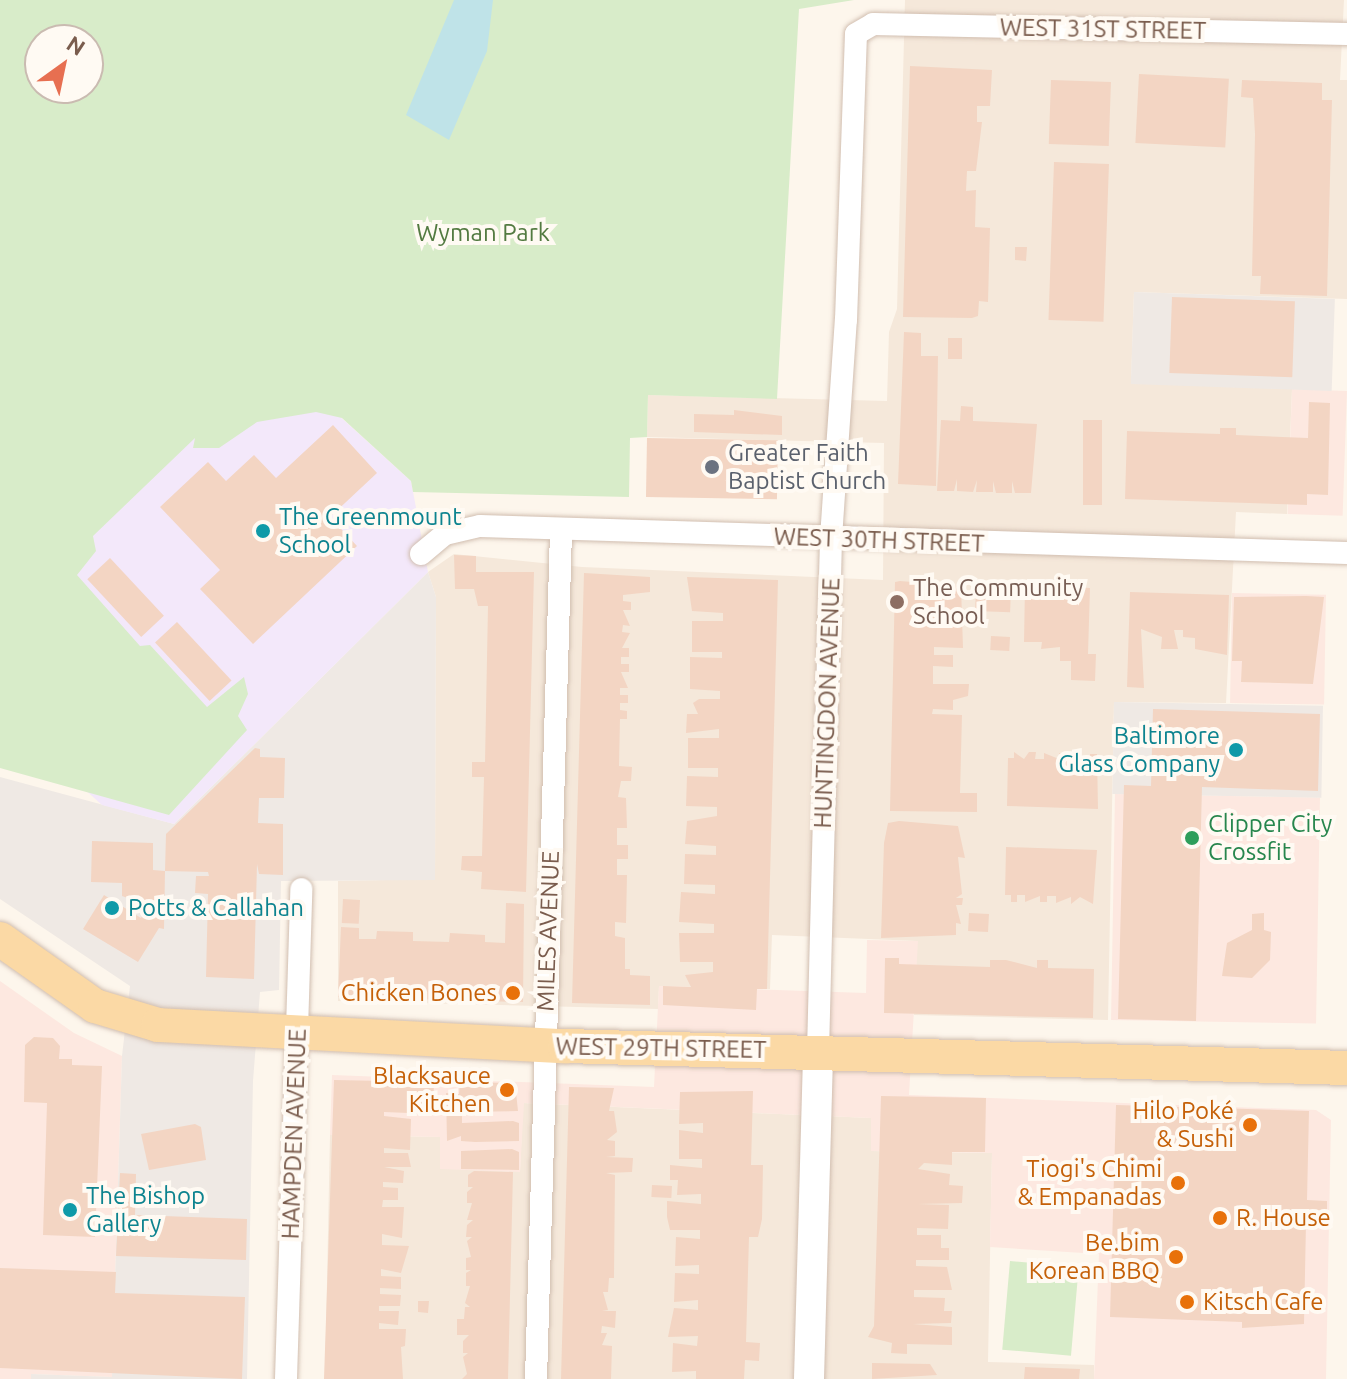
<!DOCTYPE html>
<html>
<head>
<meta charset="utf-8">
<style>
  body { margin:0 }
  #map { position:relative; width:1347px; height:1379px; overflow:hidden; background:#fdf6ec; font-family:Ubuntu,sans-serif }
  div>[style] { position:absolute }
  .residential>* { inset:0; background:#f5e8da }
  .commercial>* { inset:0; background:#fde8e0; transform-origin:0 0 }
  .industrial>* { inset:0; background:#efe9e4; transform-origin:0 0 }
  .education>* { inset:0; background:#f3e8fa }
  .green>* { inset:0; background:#d8ecc9; transform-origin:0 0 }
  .water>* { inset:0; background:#bfe3e8 }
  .building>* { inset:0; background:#f3d5c3; transform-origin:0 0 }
  .roads { filter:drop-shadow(0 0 2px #d1beb0) drop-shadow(0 0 2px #d1beb0) }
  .street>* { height:22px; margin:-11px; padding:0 11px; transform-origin:11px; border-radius:11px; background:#fff }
  .secondary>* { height:30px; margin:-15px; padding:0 15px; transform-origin:15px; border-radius:15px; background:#fff }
  .primary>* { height:34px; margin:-17px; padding:0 17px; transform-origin:17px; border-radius:17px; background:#fbd9a5 }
  .dots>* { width:22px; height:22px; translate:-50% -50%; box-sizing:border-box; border:4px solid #fffaf3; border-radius:50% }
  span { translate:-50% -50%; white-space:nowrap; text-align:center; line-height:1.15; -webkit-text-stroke:8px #fffaf3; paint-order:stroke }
  .street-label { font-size:24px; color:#7a5c4d }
  .park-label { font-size:24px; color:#537a41 }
  .worship-label { font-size:24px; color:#5b616d }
  .left { translate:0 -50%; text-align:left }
  .culture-label { font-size:24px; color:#0d838f }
  .right { translate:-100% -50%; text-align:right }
  .education-label { font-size:24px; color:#785e54 }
  .leisure-label { font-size:24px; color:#27864d }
  .food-label { font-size:24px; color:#c56008 }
  .north { position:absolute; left:24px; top:24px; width:80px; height:80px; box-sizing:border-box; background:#fffaf3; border:2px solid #cabbb1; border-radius:50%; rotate:33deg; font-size:22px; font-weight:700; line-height:32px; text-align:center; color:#7a5c4d }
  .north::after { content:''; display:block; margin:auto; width:28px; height:36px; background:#e76f51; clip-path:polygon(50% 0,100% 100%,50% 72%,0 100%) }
</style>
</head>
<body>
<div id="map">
  <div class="residential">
    <div style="clip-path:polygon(905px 0,1344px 0,1340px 80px,1347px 80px,1347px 299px,1134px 292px,1131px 383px,1292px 389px,1287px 514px,1236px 512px,1226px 703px,1114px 702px,1108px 1020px,914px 1015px,917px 941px,772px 935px,770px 989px,659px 986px,658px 1009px,338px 1001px,338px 881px,435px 879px,436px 597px,428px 572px,454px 554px,582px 567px,883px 580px,884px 443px,647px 437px,648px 395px,887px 401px,889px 332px,897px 309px)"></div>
    <div style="clip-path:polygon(523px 1103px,871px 1118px,871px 1151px,992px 1153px,988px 1362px,1094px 1365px,1094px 1379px,325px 1379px,330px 1135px,441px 1137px,520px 1172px)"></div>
  </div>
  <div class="commercial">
    <div style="left:1292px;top:389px;width:55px;height:125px;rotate:2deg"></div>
    <div style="left:1232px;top:593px;width:94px;height:110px;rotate:1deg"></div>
    <div style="left:1115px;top:794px;width:205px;height:226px;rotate:1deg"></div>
    <div style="clip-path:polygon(867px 940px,918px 941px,909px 1095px,1316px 1110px,1331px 1120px,1326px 1379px,1094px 1379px,1099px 1254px,990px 1247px,992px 1153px,871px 1151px,871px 1118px,524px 1103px,520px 1172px,440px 1169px,440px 1137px,330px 1135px,332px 1075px,654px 1087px,659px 986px,866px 993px)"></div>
    <div style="clip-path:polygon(0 981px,74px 1033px,122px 1056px,112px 1377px,31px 1374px,31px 1379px,0 1379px)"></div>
  </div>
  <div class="industrial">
    <div style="left:1134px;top:292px;width:201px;height:92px;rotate:2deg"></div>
    <div style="clip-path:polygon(428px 572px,436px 597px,435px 880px,281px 881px,279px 990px,260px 992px,253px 1081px,247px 1379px,31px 1379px,31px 1374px,112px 1377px,122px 1056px,130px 986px,0 899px,0 777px,174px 824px)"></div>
    <div style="left:1114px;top:702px;width:209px;height:92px;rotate:1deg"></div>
  </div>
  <div class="education">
    <div style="clip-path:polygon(292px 373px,411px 481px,428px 572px,174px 824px,102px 805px,0 713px,0 597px,255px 382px)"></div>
  </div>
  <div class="green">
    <div style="clip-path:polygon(evenodd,0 0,854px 0,799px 9px,777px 399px,648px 395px,647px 437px,630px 438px,629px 497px,413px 492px,411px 481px,342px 418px,316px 412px,257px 422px,219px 448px,193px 448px,195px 438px,93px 536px,96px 551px,77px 575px,140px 646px,150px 645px,207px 707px,244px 677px,248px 694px,238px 716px,247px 730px,169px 815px,0 768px,0 0,40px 40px,88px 40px,88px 88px,40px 88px,40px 40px)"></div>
    <div style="left:1010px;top:1261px;width:69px;height:89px;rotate:5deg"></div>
  </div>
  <div class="water">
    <div style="clip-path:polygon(454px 0,493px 0,487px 51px,449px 140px,406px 115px)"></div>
  </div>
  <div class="building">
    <div style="clip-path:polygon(910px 66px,992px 70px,990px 106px,977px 106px,977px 122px,982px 122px,976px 171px,967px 171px,966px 191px,976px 190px,975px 227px,990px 228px,988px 302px,979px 301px,978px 316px,972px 318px,903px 317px)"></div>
    <div style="left:1139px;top:74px;width:90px;height:69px;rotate:3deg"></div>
    <div style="left:1051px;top:80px;width:60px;height:64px;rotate:2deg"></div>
    <div style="clip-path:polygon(1242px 80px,1322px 83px,1322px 100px,1332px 100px,1327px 296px,1260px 294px,1261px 276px,1252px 276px,1255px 134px,1253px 98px,1241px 97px)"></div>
    <div style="left:1054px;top:162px;width:55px;height:158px;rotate:2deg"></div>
    <div style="clip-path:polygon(1015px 247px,1027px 247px,1026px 261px,1015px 260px)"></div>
    <div style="left:1172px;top:297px;width:123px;height:76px;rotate:2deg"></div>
    <div style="clip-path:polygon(904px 332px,921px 333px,921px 356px,938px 356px,936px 486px,898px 484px)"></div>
    <div style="left:948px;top:338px;width:14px;height:21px"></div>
    <div style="clip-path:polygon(1309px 402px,1330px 403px,1328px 495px,1307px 494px,1307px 505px,1125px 499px,1127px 431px,1220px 434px,1220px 428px,1236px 428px,1236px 435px,1308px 438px)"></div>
    <div style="clip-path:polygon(961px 406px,973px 407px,973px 421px,1037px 424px,1031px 493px,1015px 493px,1012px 481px,1012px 493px,996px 493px,993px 481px,993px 492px,976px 492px,977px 480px,973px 492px,957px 491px,957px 479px,954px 491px,937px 491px,941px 420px,960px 421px)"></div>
    <div style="clip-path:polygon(734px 410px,782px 416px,782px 435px,694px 432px,694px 414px,734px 415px)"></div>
    <div style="left:1083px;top:420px;width:19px;height:85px"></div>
    <div style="clip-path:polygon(333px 425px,377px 473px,330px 517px,357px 546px,253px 644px,200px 589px,220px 570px,160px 507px,208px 462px,226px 481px,254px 455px,276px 478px)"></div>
    <div style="left:647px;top:438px;width:131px;height:59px;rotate:1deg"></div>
    <div style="clip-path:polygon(454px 555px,476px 556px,476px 572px,534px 572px,526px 892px,481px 889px,482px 872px,461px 870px,462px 856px,482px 856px,484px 777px,472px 777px,472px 762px,485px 762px,488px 606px,478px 606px,474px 589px,455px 589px)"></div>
    <div style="left:110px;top:558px;width:79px;height:31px;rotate:47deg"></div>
    <div style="clip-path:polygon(584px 573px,650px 577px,650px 592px,623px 595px,623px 601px,631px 602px,631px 610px,623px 610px,630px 626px,623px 625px,622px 632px,630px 633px,622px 648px,629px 648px,629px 657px,621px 657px,621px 664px,629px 664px,629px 672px,621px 672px,628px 688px,620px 688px,620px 695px,628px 695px,628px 703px,620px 703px,620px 710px,627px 711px,627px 719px,620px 719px,619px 766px,632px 767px,631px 781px,621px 781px,618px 797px,626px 798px,627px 828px,617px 828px,617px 845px,628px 845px,628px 859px,617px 859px,617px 875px,627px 875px,626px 923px,615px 922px,615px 936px,625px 938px,625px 969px,630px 969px,630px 975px,650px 976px,650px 1005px,572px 1003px)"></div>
    <div style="clip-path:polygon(687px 577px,778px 580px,767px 989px,757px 989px,756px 1010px,663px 1005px,663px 986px,691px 987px,685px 975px,713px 972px,713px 962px,680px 962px,679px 933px,714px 933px,714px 924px,679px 922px,681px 892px,715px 894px,715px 885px,684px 884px,685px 854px,716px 855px,716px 846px,685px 844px,687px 821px,717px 816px,717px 807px,686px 806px,687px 776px,718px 777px,718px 768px,688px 768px,688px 738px,719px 738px,719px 729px,686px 733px,687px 714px,698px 714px,693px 703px,699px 699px,720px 699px,720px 691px,690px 689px,690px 657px,722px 658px,722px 652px,692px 652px,692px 621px,723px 621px,723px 613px,692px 611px)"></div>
    <div style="clip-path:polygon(900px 581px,961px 586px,963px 648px,934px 647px,934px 655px,953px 655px,953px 667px,933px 666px,933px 684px,969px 684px,968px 696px,953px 700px,953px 710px,933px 709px,932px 714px,962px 715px,960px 793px,977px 793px,977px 812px,890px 811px,895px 582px)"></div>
    <div style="clip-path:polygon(1025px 585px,1090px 588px,1088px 654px,1096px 654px,1095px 681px,1071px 680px,1071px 661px,1060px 661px,1060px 647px,1041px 649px,1042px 642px,1024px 642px)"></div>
    <div style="left:976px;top:586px;width:35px;height:25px;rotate:2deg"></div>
    <div style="clip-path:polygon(1130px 592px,1229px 595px,1227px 655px,1195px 649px,1195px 638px,1183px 637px,1183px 630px,1174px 630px,1178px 649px,1161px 649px,1162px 637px,1141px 629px,1144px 688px,1127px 687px)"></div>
    <div style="clip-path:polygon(1306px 596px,1324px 597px,1313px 684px,1241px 682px,1242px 661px,1232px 661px,1234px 597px)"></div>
    <div style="left:177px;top:622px;width:80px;height:30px;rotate:47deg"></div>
    <div style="left:991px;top:636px;width:19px;height:14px;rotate:3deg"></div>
    <div style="clip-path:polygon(1153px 709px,1320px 714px,1318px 791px,1202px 787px,1196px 1021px,1118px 1019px,1124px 785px,1151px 786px)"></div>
    <div style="clip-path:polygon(255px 748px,260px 749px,260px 757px,285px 758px,284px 798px,259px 798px,258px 823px,283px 824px,283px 875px,259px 874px,257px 864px,254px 979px,206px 977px,208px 894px,195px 893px,196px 876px,209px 876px,208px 872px,165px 871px,164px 929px,159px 928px,138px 962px,83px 929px,104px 895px,141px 918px,143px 914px,136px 901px,122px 896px,122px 883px,91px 882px,92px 841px,153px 843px,153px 870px,165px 871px,166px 834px)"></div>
    <div style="clip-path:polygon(1014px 752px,1024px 759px,1029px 752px,1036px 752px,1035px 759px,1044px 759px,1044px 753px,1059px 759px,1059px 753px,1067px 753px,1066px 759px,1081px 754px,1081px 760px,1090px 761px,1090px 754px,1097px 754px,1098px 809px,1007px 806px,1008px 758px,1014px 758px)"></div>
    <div style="clip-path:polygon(899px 821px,958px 826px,965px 858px,958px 857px,962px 894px,956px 898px,963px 898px,962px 905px,956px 905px,961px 924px,956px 923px,956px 935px,881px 938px,884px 843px,888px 823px)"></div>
    <div style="clip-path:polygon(1006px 847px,1097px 850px,1093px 904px,1080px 897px,1071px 904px,1071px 897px,1056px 903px,1056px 896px,1047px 896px,1047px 902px,1040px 902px,1040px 896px,1025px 902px,1025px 895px,1017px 895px,1017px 902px,1011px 902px,1011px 895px,1005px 895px)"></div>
    <div style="left:343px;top:899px;width:17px;height:24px;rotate:3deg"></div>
    <div style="clip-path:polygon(506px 903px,524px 904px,523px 1002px,338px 997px,341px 927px,359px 928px,359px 939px,376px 939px,377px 931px,413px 932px,413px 941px,449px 942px,450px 933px,485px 935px,485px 942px,505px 943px)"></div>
    <div style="left:969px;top:913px;width:20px;height:18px;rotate:3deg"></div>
    <div style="clip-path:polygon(1264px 913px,1264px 930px,1271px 932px,1270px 960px,1252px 978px,1222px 976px,1227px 943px,1252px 930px,1252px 914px)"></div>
    <div style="clip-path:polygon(885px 958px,899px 958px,899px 964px,959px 966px,990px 967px,990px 960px,1006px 960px,1037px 968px,1037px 960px,1048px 960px,1048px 968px,1094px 969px,1093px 1018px,884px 1013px)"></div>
    <div style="clip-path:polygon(34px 1037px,53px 1038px,60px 1046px,59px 1059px,72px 1059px,72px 1065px,102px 1066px,95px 1237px,43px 1235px,47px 1103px,24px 1102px,25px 1045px)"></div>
    <div style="clip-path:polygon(334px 1080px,434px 1082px,433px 1114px,384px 1112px,384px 1116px,411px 1119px,410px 1150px,384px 1148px,384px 1153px,408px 1153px,411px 1167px,384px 1167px,404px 1171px,403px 1183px,383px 1182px,383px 1187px,398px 1188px,398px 1200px,383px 1200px,382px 1207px,404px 1207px,402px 1238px,382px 1234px,382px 1245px,409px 1246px,401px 1273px,381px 1269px,381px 1276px,401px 1277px,401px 1289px,380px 1288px,380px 1294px,401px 1295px,400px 1306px,379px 1306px,379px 1311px,399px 1311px,398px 1325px,379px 1323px,379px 1329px,406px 1329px,405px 1346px,401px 1347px,403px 1379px,324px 1379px)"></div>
    <div style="clip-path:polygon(460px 1082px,515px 1083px,518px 1111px,462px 1112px,462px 1123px,513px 1121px,519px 1123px,519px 1141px,475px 1142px,461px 1141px,461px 1136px,447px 1141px,446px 1093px,459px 1094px)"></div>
    <div style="clip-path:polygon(569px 1087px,614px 1088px,609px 1111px,614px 1111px,617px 1132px,607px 1140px,615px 1141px,615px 1156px,606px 1157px,633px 1158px,632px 1172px,606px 1173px,615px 1175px,614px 1278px,609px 1278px,608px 1292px,603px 1292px,608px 1310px,602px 1311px,616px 1311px,615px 1328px,602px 1326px,601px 1333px,607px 1333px,602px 1345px,612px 1346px,611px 1379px,561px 1379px)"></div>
    <div style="clip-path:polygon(753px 1091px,751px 1165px,763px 1165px,762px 1219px,758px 1237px,749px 1237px,746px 1342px,760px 1343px,759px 1361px,745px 1360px,744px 1379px,696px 1379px,696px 1371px,672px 1372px,673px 1343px,697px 1346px,698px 1336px,668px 1337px,674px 1308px,698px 1310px,698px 1300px,674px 1302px,675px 1273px,699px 1274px,699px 1265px,675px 1266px,676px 1237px,700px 1239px,700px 1230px,670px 1230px,667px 1217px,667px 1201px,701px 1204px,701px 1194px,677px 1195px,678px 1180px,670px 1180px,670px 1165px,702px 1168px,702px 1159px,679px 1159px,679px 1130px,703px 1133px,703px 1123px,679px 1124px,680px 1092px)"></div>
    <div style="clip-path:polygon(881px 1096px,986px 1098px,985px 1152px,952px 1152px,952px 1165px,924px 1163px,918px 1169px,950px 1174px,949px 1185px,963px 1186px,962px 1203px,918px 1204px,949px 1205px,948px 1229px,917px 1228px,917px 1235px,941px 1235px,941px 1248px,949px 1248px,949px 1260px,916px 1260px,916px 1266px,947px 1267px,952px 1290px,914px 1290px,914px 1297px,945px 1298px,944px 1311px,952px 1311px,951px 1323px,913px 1324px,952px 1327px,952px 1345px,907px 1344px,907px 1354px,891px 1353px,892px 1343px,868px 1337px,874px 1326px)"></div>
    <div style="clip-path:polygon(1116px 1105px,1309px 1111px,1307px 1200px,1327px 1201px,1327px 1224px,1306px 1223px,1304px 1324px,1242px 1328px,1242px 1322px,1110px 1317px)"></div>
    <div style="clip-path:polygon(195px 1124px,201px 1127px,206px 1160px,149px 1170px,141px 1134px)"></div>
    <div style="clip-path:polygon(512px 1149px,519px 1152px,519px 1170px,461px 1169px,461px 1151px)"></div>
    <div style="clip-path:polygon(474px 1171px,513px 1172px,508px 1379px,462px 1379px,467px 1374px,463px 1357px,468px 1353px,463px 1353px,463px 1341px,469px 1335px,457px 1335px,457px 1319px,464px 1319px,465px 1307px,470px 1307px,465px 1303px,470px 1286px,466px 1286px,466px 1273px,471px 1270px,466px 1270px,466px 1258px,471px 1257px,467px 1241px,472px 1237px,466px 1237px,467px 1225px,473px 1220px,467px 1220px,472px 1203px,467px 1203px,467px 1192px,473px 1187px,468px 1187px,468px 1175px)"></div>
    <div style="clip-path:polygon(120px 1173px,136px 1174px,135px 1215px,247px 1219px,246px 1260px,116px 1256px)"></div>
    <div style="left:652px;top:1185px;width:20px;height:12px;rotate:3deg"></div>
    <div style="clip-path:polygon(0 1268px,116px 1272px,115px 1293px,245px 1297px,242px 1379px,0 1368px)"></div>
    <div style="clip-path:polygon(418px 1301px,429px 1301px,428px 1313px,418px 1312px)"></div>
    <div style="clip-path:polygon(872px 1363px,930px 1364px,937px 1375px,872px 1379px)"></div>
    <div style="clip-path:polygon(1025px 1367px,1080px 1369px,1079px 1379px,1024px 1379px)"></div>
  </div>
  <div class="roads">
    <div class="street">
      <div style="left:421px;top:554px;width:31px;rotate:-40deg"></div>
      <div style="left:445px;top:534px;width:36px;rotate:-13deg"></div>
      <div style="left:480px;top:526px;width:867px;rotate:1.78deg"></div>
      <div style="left:818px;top:1052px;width:514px;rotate:-88.55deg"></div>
      <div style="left:831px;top:538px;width:219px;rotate:-86.1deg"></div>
      <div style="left:846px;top:320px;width:286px;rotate:-88deg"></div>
      <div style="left:856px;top:34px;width:20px;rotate:-30deg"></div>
      <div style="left:873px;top:24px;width:474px;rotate:1.2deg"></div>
      <div style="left:286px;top:1379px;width:490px;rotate:-88.2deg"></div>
      <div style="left:536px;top:1379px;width:849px;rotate:-88.31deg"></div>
    </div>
    <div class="secondary">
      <div style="left:809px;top:1379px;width:327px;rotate:-88.4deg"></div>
    </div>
    <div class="primary">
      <div style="left:0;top:939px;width:116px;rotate:35.2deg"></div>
      <div style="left:95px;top:1006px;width:66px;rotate:16.8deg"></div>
      <div style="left:158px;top:1025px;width:408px;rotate:3deg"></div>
      <div style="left:565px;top:1046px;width:782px;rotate:1.61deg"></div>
    </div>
  </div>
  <div class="dots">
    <div style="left:712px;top:467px;background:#6b7280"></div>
    <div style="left:263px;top:531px;background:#0f9aa8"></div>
    <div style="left:897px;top:602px;background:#8d6e63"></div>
    <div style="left:1236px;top:750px;background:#0f9aa8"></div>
    <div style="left:1192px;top:838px;background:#2e9e5b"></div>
    <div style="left:112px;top:908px;background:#0f9aa8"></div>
    <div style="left:513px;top:993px;background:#e8710a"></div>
    <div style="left:507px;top:1090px;background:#e8710a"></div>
    <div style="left:1250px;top:1125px;background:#e8710a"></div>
    <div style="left:1178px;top:1183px;background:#e8710a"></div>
    <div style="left:70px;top:1210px;background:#0f9aa8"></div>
    <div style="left:1220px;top:1218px;background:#e8710a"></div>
    <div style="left:1176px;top:1257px;background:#e8710a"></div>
    <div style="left:1187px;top:1302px;background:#e8710a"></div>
  </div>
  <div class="street-label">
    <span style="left:1103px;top:29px;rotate:1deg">WEST 31ST STREET</span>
    <span style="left:879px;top:540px;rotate:2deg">WEST 30TH STREET</span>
    <span style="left:827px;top:703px;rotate:-88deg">HUNTINGDON AVENUE</span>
    <span style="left:548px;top:931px;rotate:-88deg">MILES AVENUE</span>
    <span style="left:661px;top:1048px;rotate:1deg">WEST 29TH STREET</span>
    <span style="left:294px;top:1134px;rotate:-88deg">HAMPDEN AVENUE</span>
  </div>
  <div class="park-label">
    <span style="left:483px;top:233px">Wyman Park</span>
  </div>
  <div class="worship-label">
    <span class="left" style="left:728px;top:467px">Greater Faith<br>Baptist Church</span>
  </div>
  <div class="culture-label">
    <span class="left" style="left:279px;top:531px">The Greenmount<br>School</span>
    <span class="right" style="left:1220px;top:750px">Baltimore<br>Glass Company</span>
    <span class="left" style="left:128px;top:908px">Potts &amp; Callahan</span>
    <span class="left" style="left:86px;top:1210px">The Bishop<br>Gallery</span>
  </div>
  <div class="education-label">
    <span class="left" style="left:913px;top:602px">The Community<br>School</span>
  </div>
  <div class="leisure-label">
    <span class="left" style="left:1208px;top:838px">Clipper City<br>Crossfit</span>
  </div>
  <div class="food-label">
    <span class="right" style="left:497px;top:993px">Chicken Bones</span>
    <span class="right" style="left:491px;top:1090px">Blacksauce<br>Kitchen</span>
    <span class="right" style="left:1234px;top:1125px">Hilo Poké<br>&amp; Sushi</span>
    <span class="right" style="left:1162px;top:1183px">Tiogi's Chimi<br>&amp; Empanadas</span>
    <span class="left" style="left:1236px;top:1218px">R. House</span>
    <span class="right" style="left:1160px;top:1257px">Be.bim<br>Korean BBQ</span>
    <span class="left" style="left:1203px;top:1302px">Kitsch Cafe</span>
  </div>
  <div class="north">N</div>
</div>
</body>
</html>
